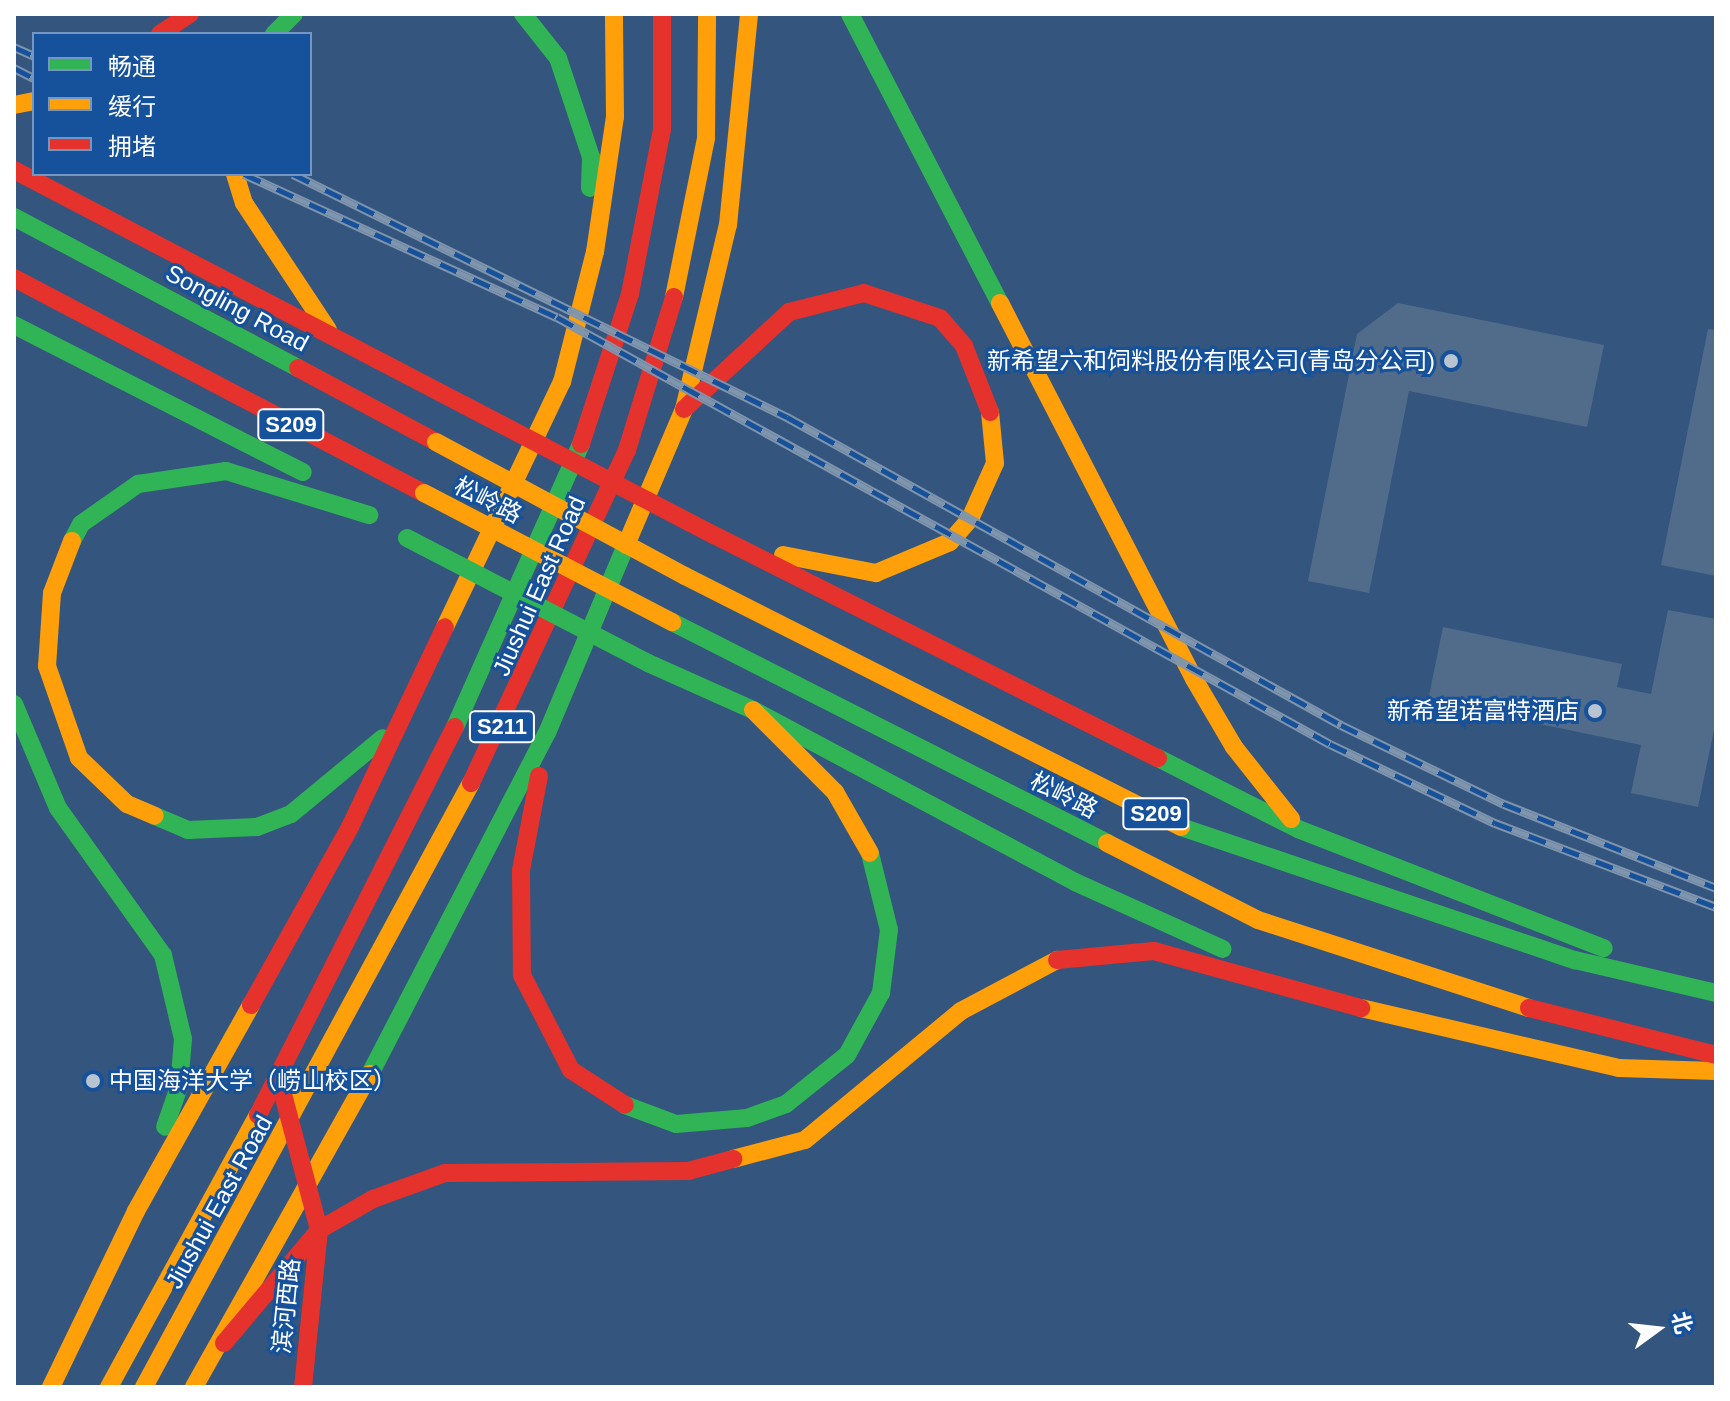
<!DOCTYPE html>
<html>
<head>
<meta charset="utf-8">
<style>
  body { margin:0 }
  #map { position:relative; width:1730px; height:1401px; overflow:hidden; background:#34557d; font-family:Helvetica,"Noto Sans SC",sans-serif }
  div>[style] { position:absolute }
  .building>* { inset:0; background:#516c8b }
  .fast>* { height:18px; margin:-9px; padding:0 9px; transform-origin:9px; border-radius:9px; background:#30b455 }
  .slow>* { height:18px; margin:-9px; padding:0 9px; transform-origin:9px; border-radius:9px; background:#ff9f0a }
  .jam>* { height:18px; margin:-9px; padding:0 9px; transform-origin:9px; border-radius:9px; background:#e5322d }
  .rail>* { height:9px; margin-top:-4.5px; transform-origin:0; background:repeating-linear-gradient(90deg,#16529b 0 18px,#7f94ad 0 36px); box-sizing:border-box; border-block:2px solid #7f94ad }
  .fast-bridge>* { height:18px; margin:-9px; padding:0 9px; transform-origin:9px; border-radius:9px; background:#30b455 }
  .slow-bridge>* { height:18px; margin:-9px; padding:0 9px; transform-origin:9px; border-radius:9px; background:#ff9f0a }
  .jam-bridge>* { height:18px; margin:-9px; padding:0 9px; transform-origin:9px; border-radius:9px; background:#e5322d }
  .dots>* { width:22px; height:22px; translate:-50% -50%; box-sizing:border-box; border:4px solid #16529b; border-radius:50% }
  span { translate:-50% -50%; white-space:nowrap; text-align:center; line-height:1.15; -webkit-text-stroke:6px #16529b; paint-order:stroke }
  .shield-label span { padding:2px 6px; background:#16529b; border:2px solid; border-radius:6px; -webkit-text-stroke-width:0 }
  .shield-label { font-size:22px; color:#fff; font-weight:700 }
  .street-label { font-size:24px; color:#fff }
  .poi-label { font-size:24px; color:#fff }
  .right { translate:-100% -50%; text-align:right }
  .left { translate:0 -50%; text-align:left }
  .frame { position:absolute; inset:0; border:16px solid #fff; pointer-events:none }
  .legend { position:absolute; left:32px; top:32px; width:280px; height:144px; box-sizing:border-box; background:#16529b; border:2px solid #7397c3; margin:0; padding:10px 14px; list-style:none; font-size:24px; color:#fff }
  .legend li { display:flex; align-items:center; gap:16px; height:40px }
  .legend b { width:40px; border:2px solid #7397c3 }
  .north { position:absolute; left:1618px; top:1289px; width:80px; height:80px; -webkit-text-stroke:6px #16529b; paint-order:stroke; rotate:75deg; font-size:22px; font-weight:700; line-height:32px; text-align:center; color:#fff }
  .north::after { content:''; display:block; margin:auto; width:28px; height:36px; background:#fff; clip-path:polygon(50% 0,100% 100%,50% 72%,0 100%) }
</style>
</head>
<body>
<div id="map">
  <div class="building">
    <div style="clip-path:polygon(1398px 303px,1604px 345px,1587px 427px,1409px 391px,1369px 593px,1308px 581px,1357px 334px)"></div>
    <div style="clip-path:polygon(1708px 329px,1716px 330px,1716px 576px,1661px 565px)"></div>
    <div style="clip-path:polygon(1668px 610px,1716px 619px,1716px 720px,1698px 807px,1631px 793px,1641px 745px,1428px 701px,1443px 627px,1622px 664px,1617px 687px,1651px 694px)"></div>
  </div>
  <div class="fast">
    <div style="left:523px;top:14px;width:56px;rotate:51.5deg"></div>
    <div style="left:558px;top:58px;width:104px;rotate:71.6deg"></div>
    <div style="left:591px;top:157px;width:31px;rotate:92deg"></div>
    <div style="left:850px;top:14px;width:326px;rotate:62.6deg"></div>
    <div style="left:274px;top:34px;width:28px;rotate:-45deg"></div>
    <div style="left:14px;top:217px;width:322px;rotate:28deg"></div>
    <div style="left:14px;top:325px;width:324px;rotate:27deg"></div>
    <div style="left:72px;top:541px;width:19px;rotate:-62deg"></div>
    <div style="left:81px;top:524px;width:70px;rotate:-35.1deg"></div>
    <div style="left:138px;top:484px;width:89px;rotate:-8.4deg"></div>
    <div style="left:226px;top:471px;width:150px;rotate:17.1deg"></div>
    <div style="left:672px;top:622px;width:488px;rotate:26.9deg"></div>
    <div style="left:648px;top:663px;width:115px;rotate:24.1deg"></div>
    <div style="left:753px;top:710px;width:365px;rotate:28.1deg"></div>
    <div style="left:1075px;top:882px;width:162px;rotate:24.4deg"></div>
    <div style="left:14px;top:704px;width:113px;rotate:67.1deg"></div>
    <div style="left:58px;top:808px;width:181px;rotate:54.5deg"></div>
    <div style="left:163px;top:955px;width:86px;rotate:76.6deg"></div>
    <div style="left:183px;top:1039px;width:48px;rotate:94.8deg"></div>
    <div style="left:179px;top:1087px;width:42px;rotate:109.3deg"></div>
    <div style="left:455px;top:727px;width:310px;rotate:-66deg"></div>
    <div style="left:1158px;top:758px;width:157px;rotate:26.9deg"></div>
    <div style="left:1298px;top:829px;width:328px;rotate:21.3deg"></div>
    <div style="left:155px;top:816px;width:36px;rotate:23deg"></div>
    <div style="left:188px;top:830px;width:69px;rotate:-2.5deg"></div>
    <div style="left:257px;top:827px;width:36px;rotate:-21deg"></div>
    <div style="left:291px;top:814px;width:119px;rotate:-39.6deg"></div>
    <div style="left:1181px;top:827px;width:416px;rotate:18.7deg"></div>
    <div style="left:1575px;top:960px;width:145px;rotate:13.2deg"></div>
    <div style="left:370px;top:1074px;width:384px;rotate:-62.6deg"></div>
    <div style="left:547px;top:733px;width:204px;rotate:-67.2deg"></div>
    <div style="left:625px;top:1105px;width:54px;rotate:20.4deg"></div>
    <div style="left:676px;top:1124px;width:71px;rotate:-4.8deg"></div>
    <div style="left:747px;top:1118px;width:41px;rotate:-19.7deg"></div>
    <div style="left:786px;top:1104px;width:78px;rotate:-38.8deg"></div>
    <div style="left:847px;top:1055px;width:71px;rotate:-61.3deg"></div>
    <div style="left:881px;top:993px;width:64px;rotate:-82.8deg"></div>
    <div style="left:889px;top:930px;width:79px;rotate:-103.9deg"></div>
  </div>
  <div class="slow">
    <div style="left:14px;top:105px;width:20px;rotate:-11deg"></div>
    <div style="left:235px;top:174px;width:30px;rotate:73deg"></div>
    <div style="left:244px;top:203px;width:152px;rotate:56.5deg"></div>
    <div style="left:674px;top:297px;width:162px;rotate:-78.6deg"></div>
    <div style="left:706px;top:138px;width:124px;rotate:-89.5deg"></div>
    <div style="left:1000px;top:303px;width:423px;rotate:62.7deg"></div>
    <div style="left:1194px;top:679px;width:79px;rotate:59.5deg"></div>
    <div style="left:1234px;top:747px;width:92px;rotate:51.6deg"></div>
    <div style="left:72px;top:541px;width:56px;rotate:111deg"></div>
    <div style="left:52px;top:593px;width:73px;rotate:93.9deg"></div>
    <div style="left:47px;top:666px;width:97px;rotate:70.8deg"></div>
    <div style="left:79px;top:758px;width:66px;rotate:43.8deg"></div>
    <div style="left:127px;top:804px;width:30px;rotate:23deg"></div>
    <div style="left:626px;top:545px;width:148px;rotate:-66.9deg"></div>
    <div style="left:684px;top:409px;width:189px;rotate:-76.6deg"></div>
    <div style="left:728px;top:225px;width:212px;rotate:-84.3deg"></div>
    <div style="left:783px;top:555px;width:95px;rotate:11deg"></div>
    <div style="left:876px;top:573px;width:80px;rotate:-22.7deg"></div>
    <div style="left:950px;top:542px;width:30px;rotate:-49deg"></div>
    <div style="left:970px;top:519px;width:61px;rotate:-65.9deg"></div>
    <div style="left:995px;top:463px;width:51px;rotate:-95.6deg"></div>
    <div style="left:685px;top:576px;width:556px;rotate:26.84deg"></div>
    <div style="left:445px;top:627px;width:272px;rotate:-64.5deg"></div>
    <div style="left:562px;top:382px;width:134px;rotate:-75.8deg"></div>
    <div style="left:595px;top:252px;width:136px;rotate:-81.6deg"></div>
    <div style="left:615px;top:117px;width:103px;rotate:-90.6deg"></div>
    <div style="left:753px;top:710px;width:116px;rotate:45deg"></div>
    <div style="left:835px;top:792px;width:70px;rotate:60.2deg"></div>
    <div style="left:1107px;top:843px;width:169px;rotate:27deg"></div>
    <div style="left:1258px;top:920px;width:285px;rotate:18deg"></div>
    <div style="left:1361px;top:1008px;width:265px;rotate:13.1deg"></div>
    <div style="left:1619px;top:1068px;width:97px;rotate:1.8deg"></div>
    <div style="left:733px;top:1159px;width:74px;rotate:-14.8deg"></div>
    <div style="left:805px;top:1140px;width:202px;rotate:-39.6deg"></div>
    <div style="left:961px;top:1011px;width:109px;rotate:-28deg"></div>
    <div style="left:51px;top:1387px;width:195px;rotate:-64.2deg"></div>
    <div style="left:136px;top:1211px;width:236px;rotate:-60.8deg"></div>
    <div style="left:109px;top:1387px;width:310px;rotate:-61.3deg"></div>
    <div style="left:144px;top:1387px;width:687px;rotate:-61.57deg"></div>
    <div style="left:194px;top:1387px;width:359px;rotate:-60.7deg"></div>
  </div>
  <div class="jam">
    <div style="left:160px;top:34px;width:36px;rotate:-34deg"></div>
    <div style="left:14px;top:170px;width:508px;rotate:27.57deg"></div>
    <div style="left:14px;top:278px;width:463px;rotate:27.7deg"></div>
    <div style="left:298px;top:368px;width:157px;rotate:28.2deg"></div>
    <div style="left:684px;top:409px;width:143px;rotate:-42.7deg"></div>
    <div style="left:789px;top:312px;width:77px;rotate:-14.2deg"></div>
    <div style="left:864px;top:293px;width:80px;rotate:18.2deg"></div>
    <div style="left:940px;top:318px;width:37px;rotate:49deg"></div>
    <div style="left:964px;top:346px;width:71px;rotate:68.5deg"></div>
    <div style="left:581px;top:444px;width:158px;rotate:-71.9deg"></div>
    <div style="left:630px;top:294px;width:168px;rotate:-79deg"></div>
    <div style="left:662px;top:129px;width:115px;rotate:-90deg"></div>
    <div style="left:714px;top:535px;width:497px;rotate:26.7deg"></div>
    <div style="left:539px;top:776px;width:96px;rotate:100.8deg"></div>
    <div style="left:521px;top:870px;width:105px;rotate:89.5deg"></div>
    <div style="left:522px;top:975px;width:107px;rotate:62.7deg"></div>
    <div style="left:571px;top:1070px;width:64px;rotate:32.9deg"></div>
    <div style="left:471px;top:783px;width:368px;rotate:-64.9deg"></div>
    <div style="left:627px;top:450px;width:160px;rotate:-72.9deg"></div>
    <div style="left:1057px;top:960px;width:97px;rotate:-5.3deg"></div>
    <div style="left:1154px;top:951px;width:215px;rotate:15.4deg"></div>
    <div style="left:251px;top:1005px;width:204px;rotate:-60.9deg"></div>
    <div style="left:350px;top:827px;width:221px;rotate:-64.6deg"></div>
    <div style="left:1529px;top:1008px;width:193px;rotate:14.1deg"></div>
    <div style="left:284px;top:1098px;width:137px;rotate:75.1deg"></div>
    <div style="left:319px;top:1230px;width:158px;rotate:95.8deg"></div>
    <div style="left:258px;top:1115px;width:435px;rotate:-63.1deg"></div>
    <div style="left:224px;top:1343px;width:148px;rotate:-49.9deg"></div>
    <div style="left:319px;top:1230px;width:62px;rotate:-29.9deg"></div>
    <div style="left:373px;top:1199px;width:77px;rotate:-19.9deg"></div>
    <div style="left:445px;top:1173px;width:243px;rotate:-0.5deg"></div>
    <div style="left:688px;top:1171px;width:47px;rotate:-14.9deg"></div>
  </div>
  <div class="rail">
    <div style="left:14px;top:47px;width:22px;rotate:24deg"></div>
    <div style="left:14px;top:68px;width:22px;rotate:27deg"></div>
    <div style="left:244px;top:174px;width:344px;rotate:24.6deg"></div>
    <div style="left:557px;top:317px;width:883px;rotate:28.92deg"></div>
    <div style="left:1330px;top:744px;width:183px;rotate:25.6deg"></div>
    <div style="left:1495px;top:823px;width:236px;rotate:20.8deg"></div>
    <div style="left:293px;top:174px;width:551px;rotate:26.19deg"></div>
    <div style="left:787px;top:417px;width:634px;rotate:29.07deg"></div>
    <div style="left:1341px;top:725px;width:181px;rotate:25.9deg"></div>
    <div style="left:1504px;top:804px;width:228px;rotate:21.6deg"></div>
  </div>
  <div class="fast-bridge">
    <div style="left:407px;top:538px;width:271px;rotate:27.4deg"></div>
  </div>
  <div class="slow-bridge">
    <div style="left:436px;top:442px;width:283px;rotate:28.3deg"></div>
    <div style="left:424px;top:493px;width:280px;rotate:27.5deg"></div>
  </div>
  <div class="jam-bridge">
    <div style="left:464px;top:405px;width:282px;rotate:27.5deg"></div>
  </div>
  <div class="dots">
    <div style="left:1451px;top:361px;background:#b8c4d2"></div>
    <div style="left:1595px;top:711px;background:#b8c4d2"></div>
    <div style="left:93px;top:1081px;background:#b8c4d2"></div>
  </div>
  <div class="shield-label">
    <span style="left:291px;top:425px">S209</span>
    <span style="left:502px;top:727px">S211</span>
    <span style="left:1156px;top:814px">S209</span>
  </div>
  <div class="street-label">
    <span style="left:237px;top:308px;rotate:28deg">Songling Road</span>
    <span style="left:488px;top:500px;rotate:27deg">松岭路</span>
    <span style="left:539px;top:586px;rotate:-66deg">Jiushui East Road</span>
    <span style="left:1064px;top:795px;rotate:27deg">松岭路</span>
    <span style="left:219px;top:1202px;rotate:-61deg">Jiushui East Road</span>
    <span style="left:286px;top:1306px;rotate:-84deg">滨河西路</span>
  </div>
  <div class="poi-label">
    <span class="right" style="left:1435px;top:361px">新希望六和饲料股份有限公司(青岛分公司)</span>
    <span class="right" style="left:1579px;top:711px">新希望诺富特酒店</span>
    <span class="left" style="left:109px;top:1081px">中国海洋大学（崂山校区）</span>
  </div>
  <div class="frame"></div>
  <ul class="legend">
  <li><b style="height:10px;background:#30b455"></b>畅通</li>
  <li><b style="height:10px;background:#ff9f0a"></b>缓行</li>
  <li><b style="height:10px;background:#e5322d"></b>拥堵</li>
  </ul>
  <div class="north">北</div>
</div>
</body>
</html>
